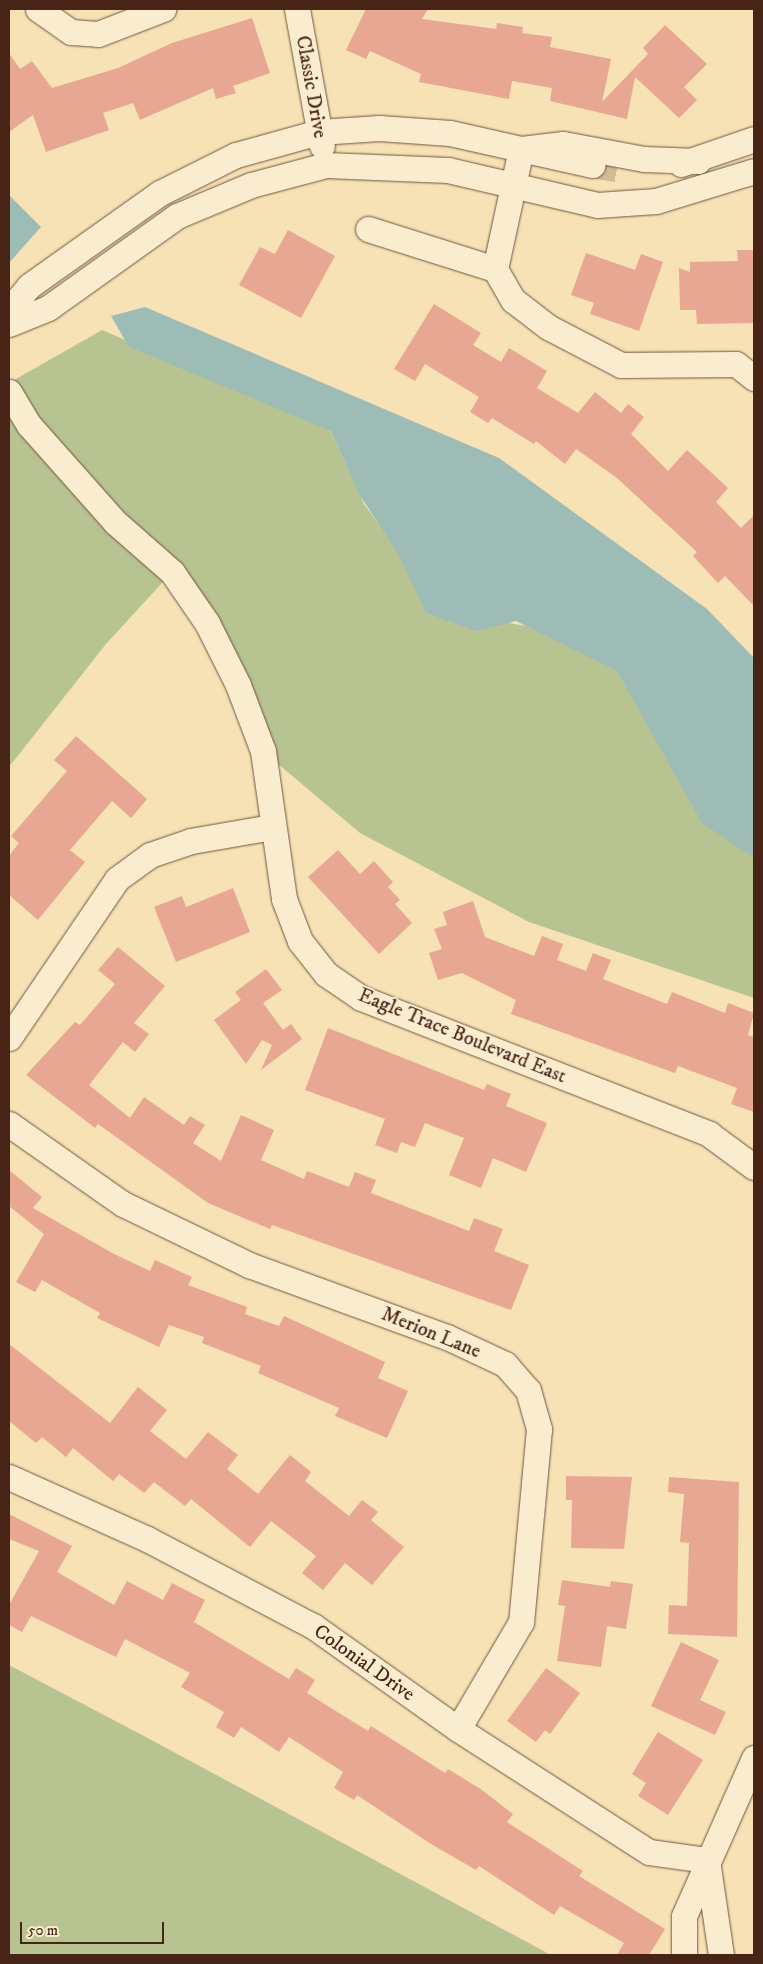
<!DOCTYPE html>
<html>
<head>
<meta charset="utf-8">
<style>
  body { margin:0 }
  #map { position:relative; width:763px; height:1964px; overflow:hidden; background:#f6e2b5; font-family:"IM FELL DW Pica",serif }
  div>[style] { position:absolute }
  .green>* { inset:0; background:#b7c491 }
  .water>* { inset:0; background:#9ebcb6 }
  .building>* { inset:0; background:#e8a792 }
  .minor-tunnel>* { height:25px; margin-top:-12.5px; transform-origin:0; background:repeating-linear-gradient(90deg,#d3bc95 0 25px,transparent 0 37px) }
  .roads { filter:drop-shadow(0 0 1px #73543e) drop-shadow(0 0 1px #73543e) }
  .minor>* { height:25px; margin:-12.5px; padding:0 12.5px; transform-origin:12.5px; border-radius:12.5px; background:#f9eccf }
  span { translate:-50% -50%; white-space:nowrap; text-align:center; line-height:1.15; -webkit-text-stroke:4px #f9eccf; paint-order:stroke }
  .street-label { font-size:20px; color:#472416 }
  .frame { position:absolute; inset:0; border:10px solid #472416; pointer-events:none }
  .scale { position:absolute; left:20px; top:1922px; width:144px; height:22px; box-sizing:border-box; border:2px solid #472416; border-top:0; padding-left:6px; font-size:15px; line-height:18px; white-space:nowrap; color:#472416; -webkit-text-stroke:4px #f9eccf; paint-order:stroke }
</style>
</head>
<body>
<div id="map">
  <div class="green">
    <div style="clip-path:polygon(102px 330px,329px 427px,364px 504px,405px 560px,428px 608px,652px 649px,754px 735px,754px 998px,529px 922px,360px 833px,271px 758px,172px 572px,106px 644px,9px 767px,9px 383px)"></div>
    <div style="clip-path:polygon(9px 1665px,142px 1735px,551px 1955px,9px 1955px)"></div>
  </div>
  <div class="water">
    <div style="clip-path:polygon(9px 195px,41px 227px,9px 263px)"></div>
    <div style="clip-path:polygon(145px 307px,499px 458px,707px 609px,754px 658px,754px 858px,702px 823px,617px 671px,516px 621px,476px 631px,426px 613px,399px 555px,359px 494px,331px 431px,129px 347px,111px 316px)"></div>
  </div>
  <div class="building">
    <div style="clip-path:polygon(366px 9px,428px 9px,422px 19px,496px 29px,497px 23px,523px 27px,522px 33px,552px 37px,550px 47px,611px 59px,602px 102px,648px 54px,643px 48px,665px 25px,707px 64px,684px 87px,697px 100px,679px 118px,635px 77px,627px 119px,550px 101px,552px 88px,512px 81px,509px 99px,419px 82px,421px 74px,370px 51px,366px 59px,346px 50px)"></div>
    <div style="clip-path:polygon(252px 18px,270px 73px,233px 86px,236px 93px,216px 99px,213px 88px,140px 120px,133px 103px,103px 113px,109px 130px,46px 152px,33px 115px,9px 132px,9px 53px,20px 69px,32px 61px,52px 88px,118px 68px,172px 43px)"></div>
    <div style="clip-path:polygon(288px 230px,335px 256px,301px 318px,239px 285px,260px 247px,275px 254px)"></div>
    <div style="clip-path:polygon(737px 250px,753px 250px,753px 323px,697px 324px,696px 310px,680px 310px,679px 268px,690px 272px,690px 262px,738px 261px)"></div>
    <div style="clip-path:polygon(586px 253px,635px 270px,641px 254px,663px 262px,639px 331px,590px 314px,594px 303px,571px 295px)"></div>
    <div style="clip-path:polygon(434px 304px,481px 333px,473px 345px,501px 362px,509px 348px,547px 371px,537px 388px,578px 413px,595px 392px,621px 413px,628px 404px,644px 417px,631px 434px,668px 471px,687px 450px,728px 488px,716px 502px,741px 528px,754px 515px,754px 606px,725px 576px,718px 583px,693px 556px,697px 552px,617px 478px,576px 449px,565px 464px,536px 441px,534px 444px,492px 418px,488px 423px,470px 412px,479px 397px,425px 364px,415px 381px,394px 369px)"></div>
    <div style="clip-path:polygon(76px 736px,147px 799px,131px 818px,112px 801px,70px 850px,85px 862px,38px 920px,9px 895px,9px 856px,19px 843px,11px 836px,67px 771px,54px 760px)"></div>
    <div style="clip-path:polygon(338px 850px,360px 874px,374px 861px,393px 882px,388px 887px,400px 900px,395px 904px,412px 923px,379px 954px,308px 877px)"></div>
    <div style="clip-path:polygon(233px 888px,250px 932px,176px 962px,154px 907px,182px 896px,186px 907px)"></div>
    <div style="clip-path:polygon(473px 901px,485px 937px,534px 956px,542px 936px,563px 944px,557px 960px,586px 971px,593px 953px,611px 960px,603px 979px,667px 1004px,672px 992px,725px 1013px,728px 1003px,754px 1013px,748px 1035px,754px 1037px,754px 1112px,731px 1104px,737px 1088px,678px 1066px,675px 1073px,511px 1014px,516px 1000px,462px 973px,438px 980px,429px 953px,442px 949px,434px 929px,447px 925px,443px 912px)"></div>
    <div style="clip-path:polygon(118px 947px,165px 986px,134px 1023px,149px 1034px,135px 1052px,123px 1042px,89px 1085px,130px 1118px,144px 1097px,184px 1125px,190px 1116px,205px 1125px,193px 1143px,221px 1161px,241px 1115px,274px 1130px,261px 1160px,304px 1179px,307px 1171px,349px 1187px,355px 1172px,376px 1180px,371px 1193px,469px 1231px,474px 1218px,503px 1229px,494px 1251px,529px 1265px,511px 1310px,272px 1225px,270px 1229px,208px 1203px,98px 1124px,95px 1128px,26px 1075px,75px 1022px,80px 1025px,115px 984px,98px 970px)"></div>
    <div style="clip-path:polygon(266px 969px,282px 990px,263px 1003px,283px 1030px,291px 1024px,302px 1039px,261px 1070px,272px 1045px,262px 1040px,246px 1064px,214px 1020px,241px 1000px,235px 992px)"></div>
    <div style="clip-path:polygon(328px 1028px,484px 1090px,487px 1084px,511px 1094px,506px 1106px,547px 1123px,526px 1172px,493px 1158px,481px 1188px,449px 1175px,464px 1138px,425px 1123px,415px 1147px,401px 1142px,397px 1153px,375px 1145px,385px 1119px,305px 1090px)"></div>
    <div style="clip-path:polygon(9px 1170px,42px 1197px,33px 1208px,114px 1254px,150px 1271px,155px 1260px,192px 1277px,188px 1285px,247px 1307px,245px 1314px,279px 1326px,284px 1316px,385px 1362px,378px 1378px,408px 1391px,387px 1438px,335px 1416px,339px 1408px,258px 1373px,261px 1366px,202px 1343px,204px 1337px,169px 1325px,159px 1347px,97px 1318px,100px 1313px,42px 1280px,35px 1292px,16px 1282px,44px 1234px,9px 1206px)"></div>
    <div style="clip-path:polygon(9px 1344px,110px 1423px,138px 1387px,167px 1410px,150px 1431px,186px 1459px,208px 1432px,238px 1455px,227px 1469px,258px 1494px,290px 1455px,311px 1472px,305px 1481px,349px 1516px,362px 1500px,378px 1512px,371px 1520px,404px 1547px,372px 1585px,345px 1563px,323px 1590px,302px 1573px,316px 1556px,271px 1521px,250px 1547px,191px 1499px,185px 1506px,154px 1482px,144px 1493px,119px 1474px,113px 1481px,73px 1448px,66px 1457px,42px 1437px,36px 1443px,9px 1421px)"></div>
    <div style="clip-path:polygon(566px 1476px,632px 1477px,624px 1549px,571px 1548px,572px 1500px,566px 1500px)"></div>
    <div style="clip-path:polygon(669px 1477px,739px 1482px,737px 1637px,668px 1634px,669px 1605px,687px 1606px,689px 1543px,680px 1542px,684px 1494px,668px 1492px)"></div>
    <div style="clip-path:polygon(9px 1514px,72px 1546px,57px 1572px,114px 1605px,127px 1581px,163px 1600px,172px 1583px,205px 1600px,194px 1622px,289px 1679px,296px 1668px,315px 1680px,307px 1693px,368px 1731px,371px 1726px,445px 1773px,448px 1769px,482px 1790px,513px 1814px,507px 1822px,583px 1871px,579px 1876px,665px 1929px,649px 1955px,617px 1955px,624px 1943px,560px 1906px,554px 1915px,479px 1866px,476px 1870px,431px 1844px,357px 1795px,354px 1800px,334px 1788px,343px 1772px,289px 1737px,279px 1752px,241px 1727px,234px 1738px,216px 1727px,224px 1712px,181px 1687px,190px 1673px,125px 1639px,116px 1657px,31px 1616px,22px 1632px,9px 1625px,9px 1605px,39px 1551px,9px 1539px)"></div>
    <div style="clip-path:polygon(562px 1580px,610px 1587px,611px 1581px,633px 1584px,626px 1629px,607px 1626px,601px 1667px,557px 1661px,565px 1606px,558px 1605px)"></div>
    <div style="clip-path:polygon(681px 1642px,719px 1660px,700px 1700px,726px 1712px,715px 1735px,651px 1706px)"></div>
    <div style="clip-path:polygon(546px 1668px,580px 1693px,550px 1734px,545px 1730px,536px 1742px,507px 1721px)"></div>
    <div style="clip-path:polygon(658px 1732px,703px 1760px,668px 1815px,638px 1796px,646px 1783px,632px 1774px)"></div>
  </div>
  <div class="minor-tunnel">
    <div style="left:592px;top:165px;width:36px;rotate:10deg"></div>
  </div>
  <div class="roads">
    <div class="minor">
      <div style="left:38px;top:9px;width:40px;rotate:34.9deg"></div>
      <div style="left:71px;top:32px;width:27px;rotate:4deg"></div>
      <div style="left:98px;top:34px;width:70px;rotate:-21deg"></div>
      <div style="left:297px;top:9px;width:139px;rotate:79.7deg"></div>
      <div style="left:698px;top:161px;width:54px;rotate:-177.9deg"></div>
      <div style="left:644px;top:159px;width:82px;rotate:-169.5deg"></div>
      <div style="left:563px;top:144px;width:42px;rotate:173.2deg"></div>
      <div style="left:521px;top:149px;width:123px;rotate:102.2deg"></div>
      <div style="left:495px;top:269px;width:36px;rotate:60deg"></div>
      <div style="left:513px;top:300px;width:44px;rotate:37.6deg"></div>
      <div style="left:548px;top:327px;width:82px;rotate:27.5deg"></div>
      <div style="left:621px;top:365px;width:115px;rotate:-0.5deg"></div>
      <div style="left:736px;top:364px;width:23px;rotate:38deg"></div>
      <div style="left:681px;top:164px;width:77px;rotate:-18.9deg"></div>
      <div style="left:368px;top:229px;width:133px;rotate:17.5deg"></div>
      <div style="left:9px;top:310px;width:31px;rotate:-50deg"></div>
      <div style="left:29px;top:286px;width:161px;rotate:-35.4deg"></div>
      <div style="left:160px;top:193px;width:85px;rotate:-26.6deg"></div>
      <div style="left:236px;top:155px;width:86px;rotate:-15.5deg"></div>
      <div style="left:319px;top:132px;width:60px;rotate:-3.8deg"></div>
      <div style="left:379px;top:128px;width:71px;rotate:4deg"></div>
      <div style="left:450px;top:133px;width:146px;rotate:12.7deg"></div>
      <div style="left:9px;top:324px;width:42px;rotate:-22.3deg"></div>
      <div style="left:48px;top:308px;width:158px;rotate:-35.5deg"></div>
      <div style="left:177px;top:216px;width:80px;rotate:-22.7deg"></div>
      <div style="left:251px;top:185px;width:78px;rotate:-14.9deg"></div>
      <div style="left:326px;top:165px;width:122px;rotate:2.3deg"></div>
      <div style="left:448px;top:170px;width:153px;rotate:13.2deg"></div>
      <div style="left:597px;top:205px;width:59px;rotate:-3.9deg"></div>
      <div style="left:656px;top:201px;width:102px;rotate:-17deg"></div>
      <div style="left:9px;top:392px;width:39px;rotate:59deg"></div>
      <div style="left:29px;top:425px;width:130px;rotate:48.4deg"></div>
      <div style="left:115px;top:522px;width:76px;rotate:41.3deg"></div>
      <div style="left:172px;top:572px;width:62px;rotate:55.5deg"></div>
      <div style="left:207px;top:623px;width:69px;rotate:63.4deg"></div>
      <div style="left:238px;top:685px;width:71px;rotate:69.3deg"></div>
      <div style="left:263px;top:751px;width:149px;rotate:81.9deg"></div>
      <div style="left:284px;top:899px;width:45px;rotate:69.1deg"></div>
      <div style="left:300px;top:941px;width:42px;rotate:51.8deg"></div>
      <div style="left:326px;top:974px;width:42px;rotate:34.4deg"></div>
      <div style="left:361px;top:998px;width:374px;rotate:21.3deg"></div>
      <div style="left:709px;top:1134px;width:56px;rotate:36.3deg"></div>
      <div style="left:9px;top:1038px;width:192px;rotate:-55.8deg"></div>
      <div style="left:117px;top:879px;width:41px;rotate:-36deg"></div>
      <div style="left:150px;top:855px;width:43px;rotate:-18.9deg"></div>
      <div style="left:191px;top:841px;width:82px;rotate:-9.8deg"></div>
      <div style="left:9px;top:1124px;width:139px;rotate:35.1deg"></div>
      <div style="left:123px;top:1204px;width:140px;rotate:25.8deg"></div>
      <div style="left:249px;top:1265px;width:211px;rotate:20deg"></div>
      <div style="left:447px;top:1337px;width:64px;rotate:25deg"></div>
      <div style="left:505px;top:1364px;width:35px;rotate:49deg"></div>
      <div style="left:528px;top:1390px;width:41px;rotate:74.2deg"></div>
      <div style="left:539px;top:1429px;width:194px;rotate:95.3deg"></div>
      <div style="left:521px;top:1622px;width:124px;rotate:120.5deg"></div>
      <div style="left:9px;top:1477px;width:151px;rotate:24.2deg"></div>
      <div style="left:147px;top:1539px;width:187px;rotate:27.7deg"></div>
      <div style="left:313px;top:1626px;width:178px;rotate:35.4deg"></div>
      <div style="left:458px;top:1729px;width:227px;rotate:32.8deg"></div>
      <div style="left:649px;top:1852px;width:59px;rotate:7.9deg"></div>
      <div style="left:707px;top:1860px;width:96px;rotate:81.6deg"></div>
      <div style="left:684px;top:1955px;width:39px;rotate:-90deg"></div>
      <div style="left:684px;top:1916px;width:173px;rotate:-66.1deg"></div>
    </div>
  </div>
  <div class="street-label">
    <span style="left:311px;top:87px;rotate:80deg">Classic Drive</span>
    <span style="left:462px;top:1036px;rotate:22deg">Eagle Trace Boulevard East</span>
    <span style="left:431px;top:1333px;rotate:22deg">Merion Lane</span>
    <span style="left:364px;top:1663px;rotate:35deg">Colonial Drive</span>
  </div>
  <div class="frame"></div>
  <div class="scale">50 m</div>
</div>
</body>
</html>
